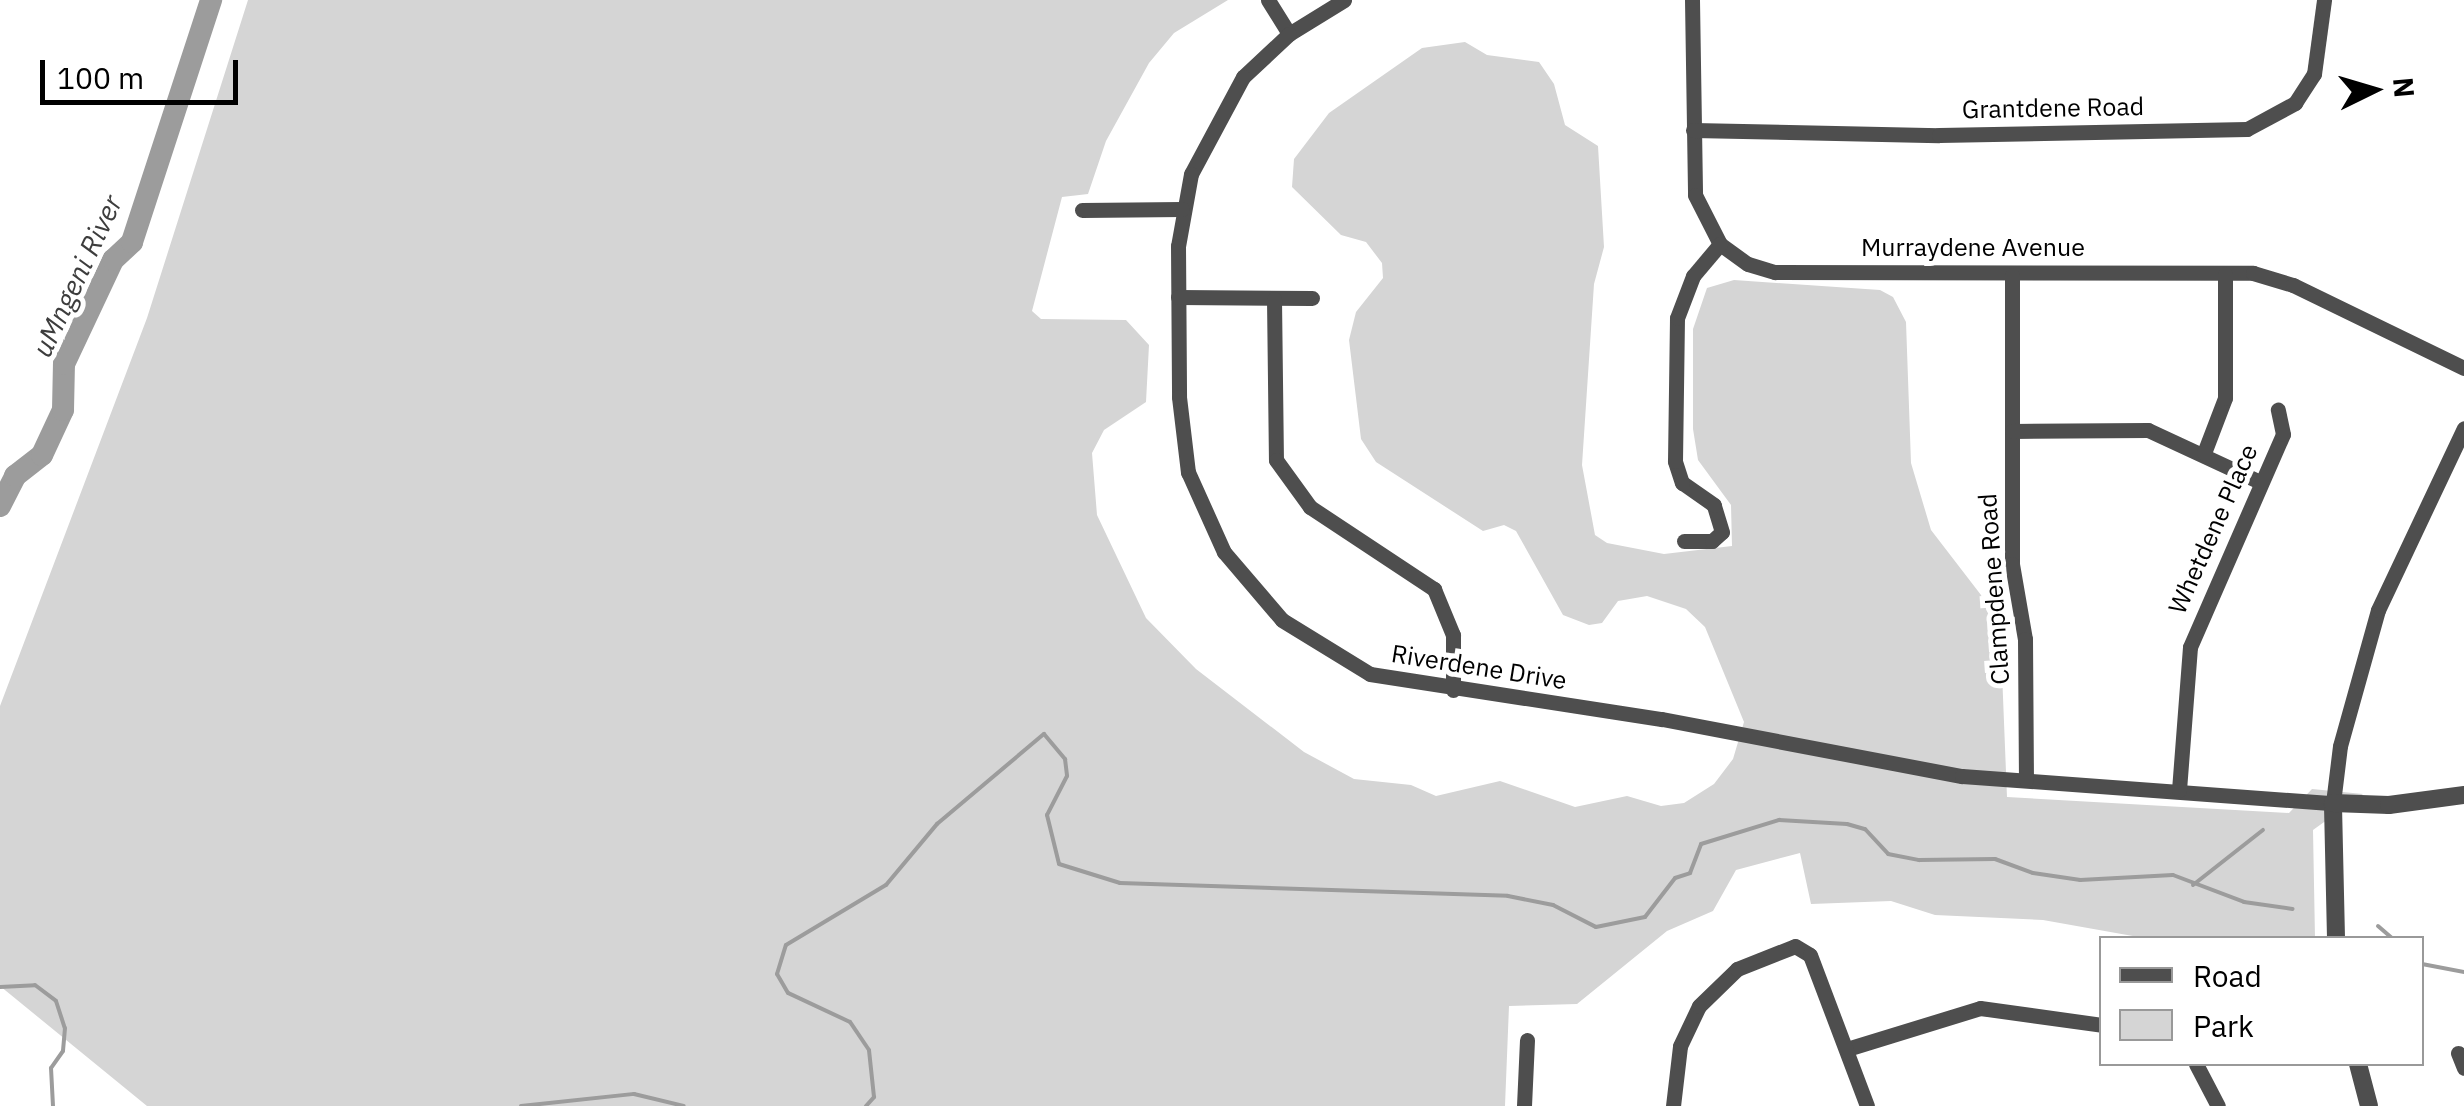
<!DOCTYPE html>
<html>
<head>
<meta charset="utf-8">
<style>
  body { margin:0 }
  #map { position:relative; width:2464px; height:1106px; overflow:hidden; background:#fff; font-family:"IBM Plex Sans",sans-serif }
  div>[style] { position:absolute }
  .green>* { inset:0; background:#d5d5d5 }
  .stream>* { height:4px; margin:-2px; padding:0 2px; transform-origin:2px; border-radius:2px; background:#9c9c9c }
  .river>* { height:22px; margin:-11px; padding:0 11px; transform-origin:11px; border-radius:11px; background:#9c9c9c }
  .minor>* { height:15px; margin:-7.5px; padding:0 7.5px; transform-origin:7.5px; border-radius:7.5px; background:#4e4e4e }
  .tertiary>* { height:18px; margin:-9px; padding:0 9px; transform-origin:9px; border-radius:9px; background:#4e4e4e }
  span { translate:-50% -50%; white-space:nowrap; text-align:center; line-height:1.15; -webkit-text-stroke:10px #fff; paint-order:stroke }
  .street-label { font-size:25px; color:#000 }
  .water-label { font-size:28px; color:#3d3d3d; font-style:italic }
  .legend { position:absolute; left:2099px; top:936px; width:325px; height:130px; box-sizing:border-box; background:#fff; border:2px solid #999; margin:0; padding:12px 18px; list-style:none; font-size:30px; color:#000 }
  .legend li { display:flex; align-items:center; gap:20px; height:50px }
  .legend b { width:50px; border:2px solid #999 }
  .north { position:absolute; left:2324px; top:40px; width:100px; height:100px; -webkit-text-stroke:8px #fff; paint-order:stroke; rotate:85deg; font-size:28px; font-weight:700; line-height:40px; text-align:center; color:#000 }
  .north::after { content:''; display:block; margin:auto; width:35px; height:45px; background:#000; clip-path:polygon(50% 0,100% 100%,50% 72%,0 100%) }
  .scale { position:absolute; left:40px; top:60px; width:198px; height:45px; box-sizing:border-box; border:5px solid #000; border-top:0; padding-left:12px; font-size:30px; line-height:35px; white-space:nowrap; color:#000; -webkit-text-stroke:8px #fff; paint-order:stroke }
</style>
</head>
<body>
<div id="map">
  <div class="green">
    <div style="clip-path:polygon(248px 0,1228px 0,1174px 33px,1149px 63px,1106px 141px,1088px 194px,1062px 197px,1032px 311px,1041px 319px,1126px 320px,1149px 345px,1146px 402px,1104px 430px,1092px 453px,1097px 515px,1146px 618px,1196px 669px,1304px 752px,1354px 779px,1411px 785px,1436px 796px,1500px 781px,1575px 807px,1627px 796px,1661px 806px,1684px 803px,1714px 784px,1733px 759px,1744px 722px,1705px 627px,1686px 609px,1647px 596px,1618px 601px,1602px 623px,1589px 625px,1563px 615px,1516px 531px,1504px 525px,1483px 531px,1376px 462px,1361px 439px,1349px 340px,1356px 312px,1383px 278px,1382px 263px,1366px 242px,1341px 235px,1292px 187px,1294px 159px,1329px 113px,1422px 48px,1465px 42px,1487px 55px,1539px 62px,1554px 84px,1565px 125px,1598px 146px,1604px 247px,1594px 284px,1582px 465px,1595px 535px,1607px 543px,1664px 554px,1732px 546px,1731px 505px,1698px 460px,1693px 429px,1693px 329px,1707px 288px,1734px 280px,1880px 290px,1893px 297px,1906px 322px,1911px 463px,1931px 530px,1981px 595px,2001px 647px,2007px 797px,2289px 813px,2312px 789px,2363px 794px,2313px 830px,2315px 938px,2144px 938px,2043px 920px,1935px 915px,1891px 901px,1811px 904px,1800px 853px,1736px 870px,1713px 911px,1667px 931px,1577px 1004px,1509px 1006px,1505px 1106px,147px 1106px,0 986px,0 706px,147px 318px)"></div>
  </div>
  <div class="stream">
    <div style="left:2193px;top:885px;width:89px;rotate:-38.2deg"></div>
    <div style="left:2378px;top:926px;width:18px;rotate:41deg"></div>
    <div style="left:2422px;top:964px;width:43px;rotate:10.8deg"></div>
    <div style="left:0;top:987px;width:35px;rotate:-3deg"></div>
    <div style="left:35px;top:985px;width:26px;rotate:37deg"></div>
    <div style="left:56px;top:1001px;width:28px;rotate:72deg"></div>
    <div style="left:65px;top:1028px;width:23px;rotate:95deg"></div>
    <div style="left:63px;top:1051px;width:21px;rotate:125deg"></div>
    <div style="left:51px;top:1068px;width:38px;rotate:87deg"></div>
    <div style="left:521px;top:1106px;width:114px;rotate:-6.1deg"></div>
    <div style="left:634px;top:1094px;width:51px;rotate:13.5deg"></div>
    <div style="left:866px;top:1106px;width:12px;rotate:-48deg"></div>
    <div style="left:874px;top:1097px;width:47px;rotate:-96.1deg"></div>
    <div style="left:869px;top:1050px;width:34px;rotate:-124deg"></div>
    <div style="left:850px;top:1022px;width:68px;rotate:-154.9deg"></div>
    <div style="left:788px;top:993px;width:22px;rotate:-120deg"></div>
    <div style="left:777px;top:974px;width:30px;rotate:-73deg"></div>
    <div style="left:786px;top:945px;width:117px;rotate:-31deg"></div>
    <div style="left:886px;top:885px;width:80px;rotate:-50.1deg"></div>
    <div style="left:937px;top:824px;width:140px;rotate:-40.1deg"></div>
    <div style="left:1044px;top:734px;width:33px;rotate:50deg"></div>
    <div style="left:1065px;top:759px;width:17px;rotate:83deg"></div>
    <div style="left:1067px;top:776px;width:44px;rotate:117.1deg"></div>
    <div style="left:1047px;top:815px;width:50px;rotate:76.2deg"></div>
    <div style="left:1059px;top:864px;width:64px;rotate:17.3deg"></div>
    <div style="left:1120px;top:883px;width:388px;rotate:1.9deg"></div>
    <div style="left:1508px;top:896px;width:46px;rotate:11.3deg"></div>
    <div style="left:1553px;top:905px;width:48px;rotate:27.1deg"></div>
    <div style="left:1596px;top:927px;width:50px;rotate:-11.5deg"></div>
    <div style="left:1645px;top:917px;width:49px;rotate:-52.4deg"></div>
    <div style="left:1675px;top:878px;width:16px;rotate:-18deg"></div>
    <div style="left:1690px;top:873px;width:31px;rotate:-69deg"></div>
    <div style="left:1701px;top:844px;width:82px;rotate:-17.1deg"></div>
    <div style="left:1779px;top:820px;width:68px;rotate:3.4deg"></div>
    <div style="left:1847px;top:824px;width:19px;rotate:16deg"></div>
    <div style="left:1865px;top:829px;width:34px;rotate:47deg"></div>
    <div style="left:1888px;top:854px;width:32px;rotate:11deg"></div>
    <div style="left:1919px;top:860px;width:76px;rotate:-0.8deg"></div>
    <div style="left:1995px;top:859px;width:40px;rotate:20.2deg"></div>
    <div style="left:2033px;top:873px;width:48px;rotate:8.5deg"></div>
    <div style="left:2080px;top:880px;width:93px;rotate:-3.1deg"></div>
    <div style="left:2173px;top:875px;width:76px;rotate:20.8deg"></div>
    <div style="left:2244px;top:902px;width:49px;rotate:8.1deg"></div>
  </div>
  <div class="river">
    <div style="left:0;top:506px;width:34px;rotate:-63deg"></div>
    <div style="left:15px;top:476px;width:34px;rotate:-38deg"></div>
    <div style="left:42px;top:455px;width:50px;rotate:-65deg"></div>
    <div style="left:63px;top:410px;width:46px;rotate:-88.8deg"></div>
    <div style="left:64px;top:364px;width:115px;rotate:-64.8deg"></div>
    <div style="left:113px;top:260px;width:26px;rotate:-43deg"></div>
    <div style="left:132px;top:242px;width:255px;rotate:-71.9deg"></div>
  </div>
  <div class="minor">
    <div style="left:1268px;top:0;width:40px;rotate:58deg"></div>
    <div style="left:1344px;top:0;width:65px;rotate:148.3deg"></div>
    <div style="left:1289px;top:34px;width:63px;rotate:136.9deg"></div>
    <div style="left:1243px;top:77px;width:110px;rotate:118.2deg"></div>
    <div style="left:1191px;top:174px;width:73px;rotate:100.2deg"></div>
    <div style="left:1178px;top:246px;width:151px;rotate:89.6deg"></div>
    <div style="left:1179px;top:397px;width:76px;rotate:83.2deg"></div>
    <div style="left:1188px;top:472px;width:88px;rotate:65.8deg"></div>
    <div style="left:1224px;top:552px;width:89px;rotate:49.5deg"></div>
    <div style="left:1282px;top:620px;width:103px;rotate:31.5deg"></div>
    <div style="left:1370px;top:674px;width:295px;rotate:8.8deg"></div>
    <div style="left:1662px;top:719px;width:305px;rotate:10.8deg"></div>
    <div style="left:1962px;top:776px;width:372px;rotate:4.2deg"></div>
    <div style="left:2333px;top:803px;width:57px;rotate:-83deg"></div>
    <div style="left:2340px;top:746px;width:141px;rotate:-74.4deg"></div>
    <div style="left:2378px;top:610px;width:201px;rotate:-64.7deg"></div>
    <div style="left:1692px;top:0;width:195px;rotate:89.1deg"></div>
    <div style="left:1695px;top:195px;width:55px;rotate:63deg"></div>
    <div style="left:1720px;top:244px;width:34px;rotate:36deg"></div>
    <div style="left:1748px;top:264px;width:28px;rotate:17deg"></div>
    <div style="left:1775px;top:272px;width:478px;rotate:0.1deg"></div>
    <div style="left:2253px;top:273px;width:42px;rotate:16.7deg"></div>
    <div style="left:2293px;top:285px;width:190px;rotate:25.9deg"></div>
    <div style="left:1693px;top:130px;width:246px;rotate:1.2deg"></div>
    <div style="left:1939px;top:135px;width:308px;rotate:-1.1deg"></div>
    <div style="left:2247px;top:129px;width:55px;rotate:-28.4deg"></div>
    <div style="left:2295px;top:103px;width:35px;rotate:-57deg"></div>
    <div style="left:2314px;top:74px;width:75px;rotate:-82.3deg"></div>
    <div style="left:1082px;top:210px;width:100px;rotate:-0.6deg"></div>
    <div style="left:2012px;top:275px;width:289px;rotate:90deg"></div>
    <div style="left:2012px;top:564px;width:76px;rotate:80.2deg"></div>
    <div style="left:2025px;top:639px;width:141px;rotate:89.6deg"></div>
    <div style="left:1178px;top:297px;width:134px;rotate:0.4deg"></div>
    <div style="left:1274px;top:299px;width:161px;rotate:89.3deg"></div>
    <div style="left:1276px;top:460px;width:58px;rotate:54.1deg"></div>
    <div style="left:1310px;top:507px;width:149px;rotate:33.5deg"></div>
    <div style="left:1434px;top:589px;width:50px;rotate:67.6deg"></div>
    <div style="left:1453px;top:635px;width:55px;rotate:90deg"></div>
    <div style="left:2012px;top:431px;width:136px;rotate:-0.4deg"></div>
    <div style="left:2148px;top:430px;width:123px;rotate:24.9deg"></div>
    <div style="left:2204px;top:453px;width:59px;rotate:-69.1deg"></div>
    <div style="left:2225px;top:398px;width:124px;rotate:-90deg"></div>
    <div style="left:1684px;top:541px;width:28px"></div>
    <div style="left:1712px;top:541px;width:13px;rotate:-42deg"></div>
    <div style="left:1722px;top:532px;width:28px;rotate:-107deg"></div>
    <div style="left:1714px;top:505px;width:39px;rotate:-145deg"></div>
    <div style="left:1682px;top:483px;width:23px;rotate:-108deg"></div>
    <div style="left:1675px;top:461px;width:143px;rotate:-89.2deg"></div>
    <div style="left:1677px;top:318px;width:45px;rotate:-69.1deg"></div>
    <div style="left:1693px;top:276px;width:42px;rotate:-49.8deg"></div>
    <div style="left:2179px;top:790px;width:143px;rotate:-85.6deg"></div>
    <div style="left:2190px;top:647px;width:232px;rotate:-66.4deg"></div>
    <div style="left:2283px;top:434px;width:25px;rotate:-102deg"></div>
    <div style="left:1847px;top:1049px;width:139px;rotate:-17.1deg"></div>
    <div style="left:1980px;top:1008px;width:123px;rotate:7.9deg"></div>
    <div style="left:2458px;top:1053px;width:16px;rotate:68deg"></div>
    <div style="left:2196px;top:1064px;width:47px;rotate:62.4deg"></div>
    <div style="left:1524px;top:1106px;width:66px;rotate:-87.4deg"></div>
    <div style="left:1673px;top:1106px;width:60px;rotate:-83.3deg"></div>
    <div style="left:1680px;top:1046px;width:44px;rotate:-64.6deg"></div>
    <div style="left:1699px;top:1006px;width:53px;rotate:-44.2deg"></div>
    <div style="left:1737px;top:969px;width:62px;rotate:-21.6deg"></div>
    <div style="left:1795px;top:946px;width:17px;rotate:31deg"></div>
    <div style="left:1810px;top:955px;width:161px;rotate:69.3deg"></div>
  </div>
  <div class="tertiary">
    <div style="left:2336px;top:938px;width:135px;rotate:-91.3deg"></div>
    <div style="left:2333px;top:803px;width:56px;rotate:2deg"></div>
    <div style="left:2389px;top:805px;width:76px;rotate:-7.6deg"></div>
    <div style="left:2358px;top:1064px;width:43px;rotate:75.3deg"></div>
  </div>
  <div class="street-label">
    <span style="left:2053px;top:108px;rotate:-1deg">Grantdene Road</span>
    <span style="left:1973px;top:247px">Murraydene Avenue</span>
    <span style="left:2213px;top:529px;rotate:-66deg">Whetdene Place</span>
    <span style="left:1994px;top:589px;rotate:-94deg">Clampdene Road</span>
    <span style="left:1479px;top:667px;rotate:9deg">Riverdene Drive</span>
  </div>
  <div class="water-label">
    <span style="left:77px;top:276px;rotate:-65deg">uMngeni River</span>
  </div>
  <ul class="legend">
  <li><b style="height:12px;background:#4e4e4e"></b>Road</li>
  <li><b style="height:28px;background:#d5d5d5"></b>Park</li>
  </ul>
  <div class="north">N</div>
  <div class="scale">100 m</div>
</div>
</body>
</html>
